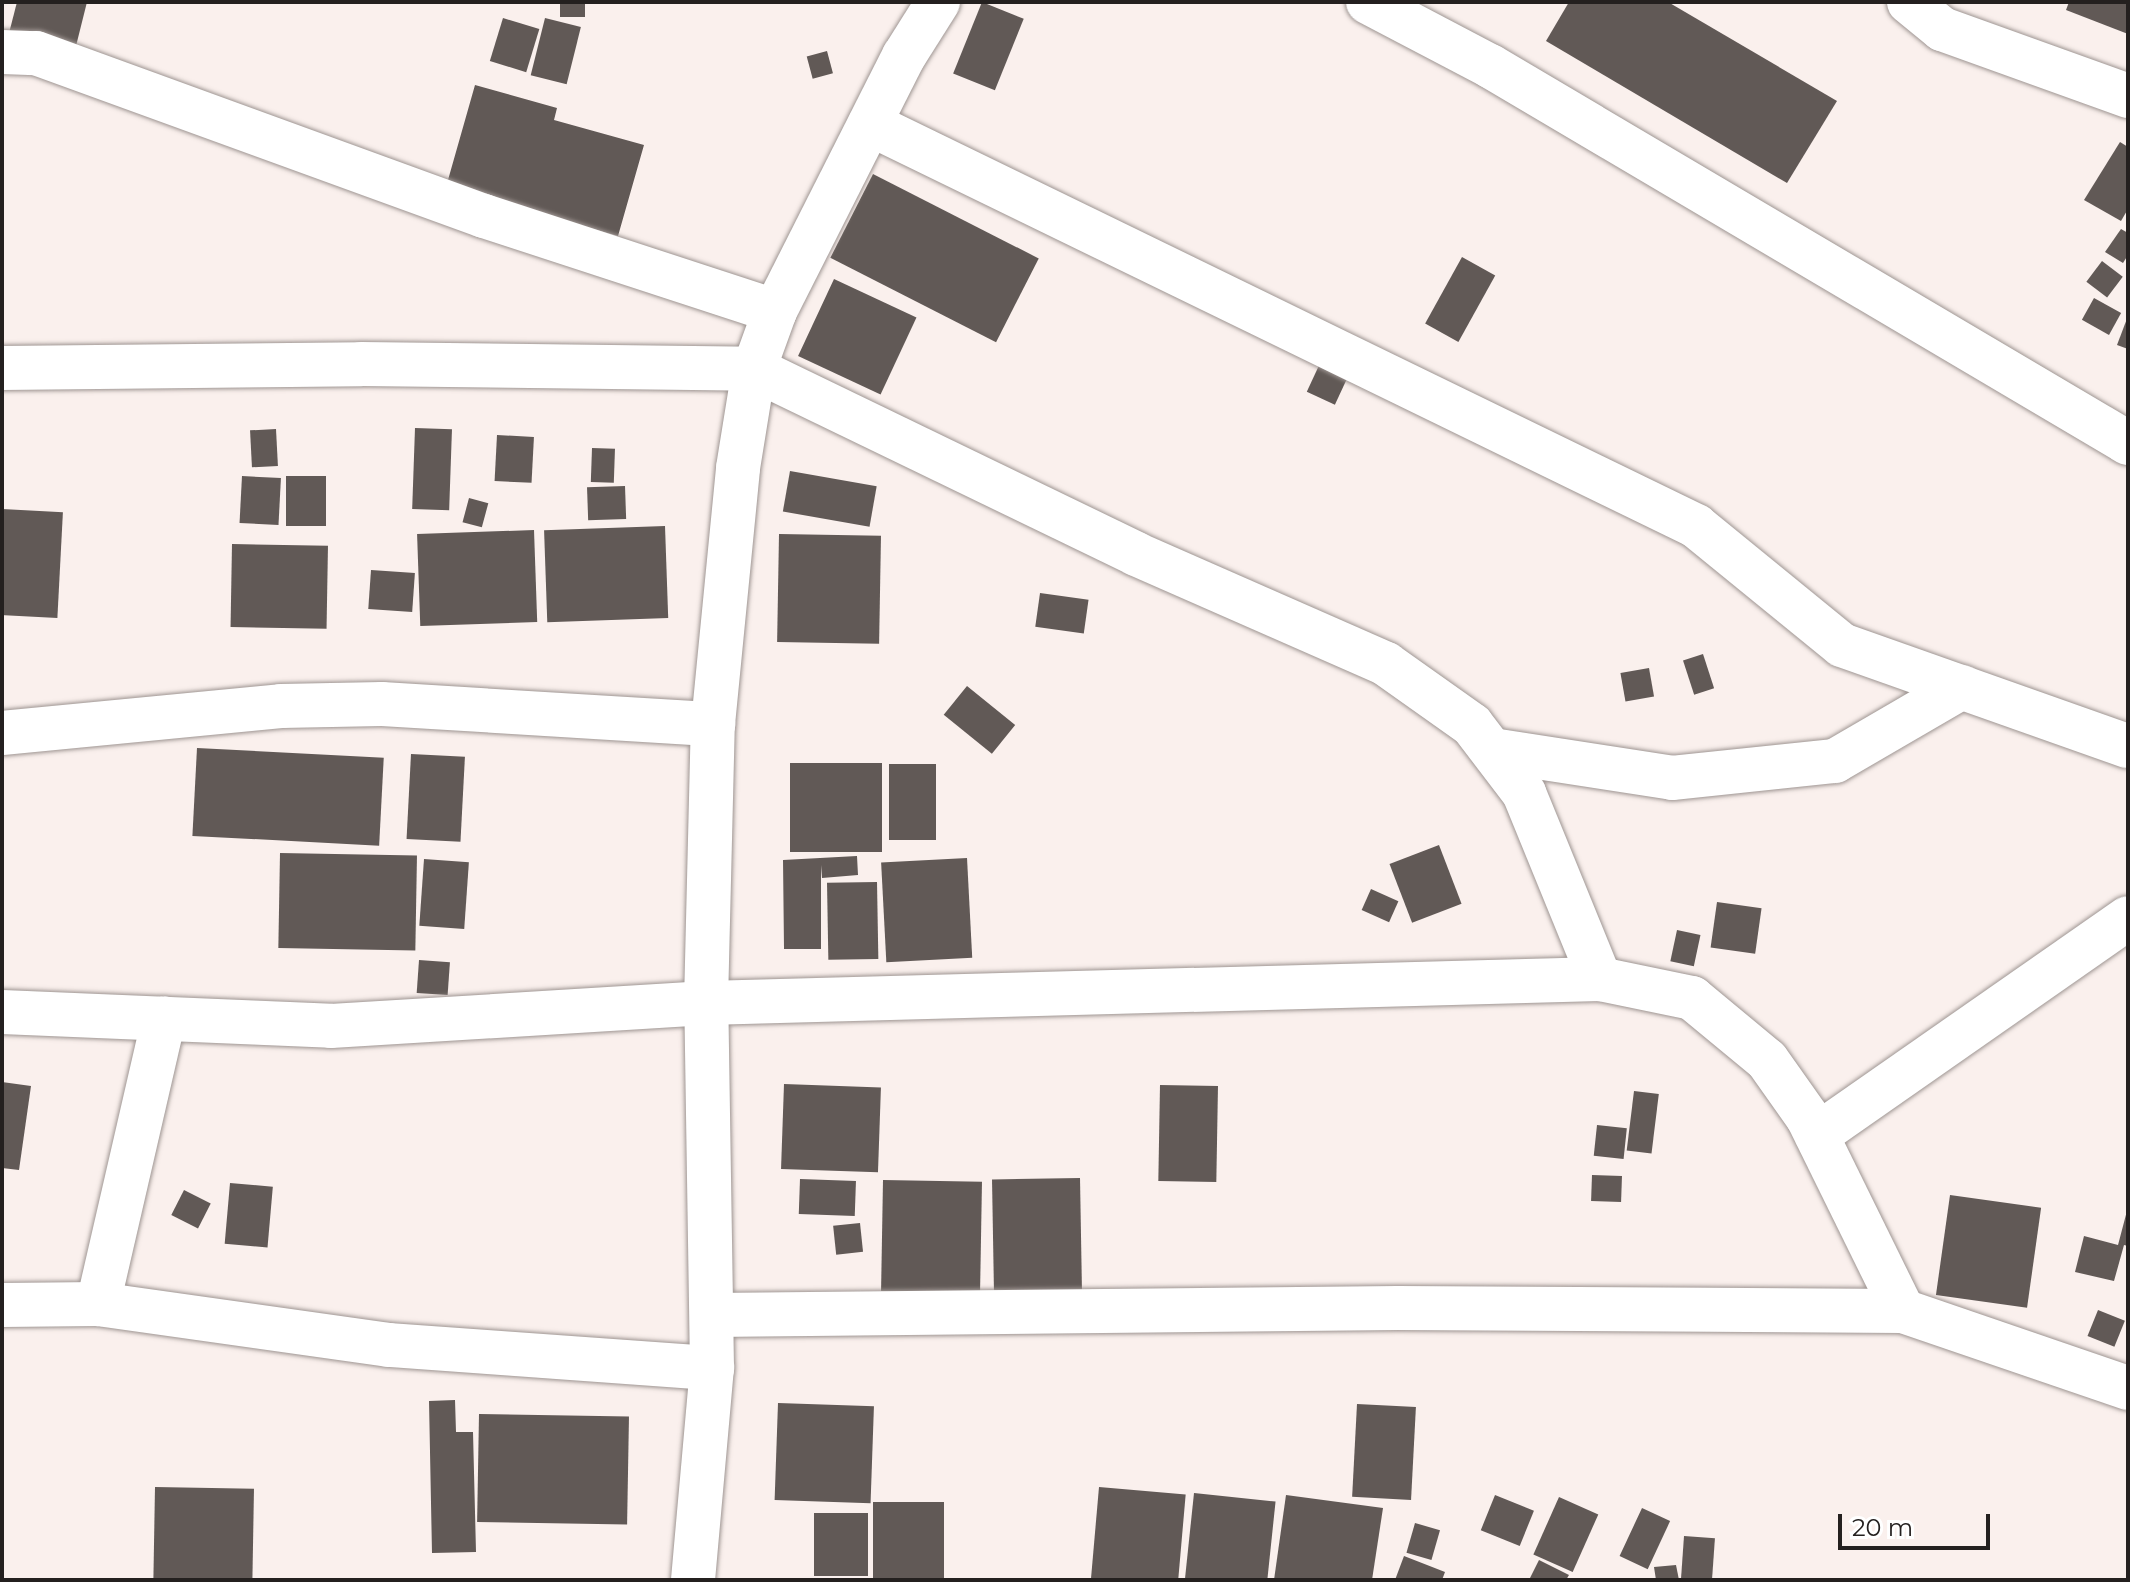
<!DOCTYPE html>
<html>
<head>
<meta charset="utf-8">
<style>
  body { margin:0 }
  #map { position:relative; width:2130px; height:1582px; overflow:hidden; background:#faf0ed; font-family:Montserrat,sans-serif }
  div>[style] { position:absolute }
  .building>* { inset:0; background:#615956; transform-origin:0 0 }
  .roads { filter:drop-shadow(0 0 2px #9e9592) drop-shadow(0 0 2px #9e9592) }
  .minor>* { height:44px; margin:-22px; padding:0 22px; transform-origin:22px; border-radius:22px; background:#fff }
  span { translate:-50% -50%; white-space:nowrap; text-align:center; line-height:1.15; -webkit-text-stroke:8px #fff; paint-order:stroke }
  .frame { position:absolute; inset:0; border:4px solid #24201f; pointer-events:none }
  .scale { position:absolute; left:1838px; top:1514px; width:152px; height:36px; box-sizing:border-box; border:4px solid #24201f; border-top:0; padding-left:10px; font-size:24px; line-height:28px; white-space:nowrap; color:#24201f; -webkit-text-stroke:6px #fff; paint-order:stroke }
</style>
</head>
<body>
<div id="map">
  <div class="building">
    <div style="clip-path:polygon(17px 2px,87px 2px,73px 58px,7px 41px)"></div>
    <div style="left:560px;top:2px;width:25px;height:15px"></div>
    <div style="left:982px;top:2px;width:45px;height:77px;rotate:22deg"></div>
    <div style="clip-path:polygon(1569px 2px,1668px 2px,1837px 101px,1787px 183px,1546px 41px)"></div>
    <div style="clip-path:polygon(2069px 2px,2128px 2px,2128px 34px,2066px 10px)"></div>
    <div style="left:503px;top:18px;width:38px;height:45px;rotate:17deg"></div>
    <div style="left:545px;top:18px;width:37px;height:59px;rotate:14deg"></div>
    <div style="left:827px;top:51px;width:23px;height:21px;rotate:75deg"></div>
    <div style="clip-path:polygon(475px 85px,557px 108px,554px 120px,644px 145px,618px 236px,446px 187px)"></div>
    <div style="clip-path:polygon(2120px 142px,2128px 147px,2128px 209px,2121px 221px,2084px 200px)"></div>
    <div style="left:873px;top:174px;width:186px;height:94px;rotate:27deg"></div>
    <div style="clip-path:polygon(2121px 229px,2128px 233px,2128px 255px,2123px 263px,2105px 252px)"></div>
    <div style="left:1462px;top:257px;width:38px;height:76px;rotate:29deg"></div>
    <div style="left:2102px;top:261px;width:26px;height:26px;rotate:37deg"></div>
    <div style="left:834px;top:279px;width:91px;height:85px;rotate:25deg"></div>
    <div style="left:2094px;top:298px;width:31px;height:25px;rotate:29deg"></div>
    <div style="clip-path:polygon(2128px 316px,2128px 349px,2117px 345px)"></div>
    <div style="left:1322px;top:359px;width:31px;height:36px;rotate:25deg"></div>
    <div style="left:415px;top:428px;width:37px;height:81px;rotate:2deg"></div>
    <div style="left:276px;top:429px;width:37px;height:26px;rotate:87deg"></div>
    <div style="left:497px;top:435px;width:37px;height:46px;rotate:3deg"></div>
    <div style="left:592px;top:448px;width:23px;height:34px;rotate:2deg"></div>
    <div style="left:790px;top:471px;width:88px;height:41px;rotate:10deg"></div>
    <div style="left:242px;top:476px;width:39px;height:47px;rotate:3deg"></div>
    <div style="left:286px;top:476px;width:40px;height:50px"></div>
    <div style="left:625px;top:486px;width:33px;height:38px;rotate:88deg"></div>
    <div style="left:469px;top:498px;width:20px;height:25px;rotate:15deg"></div>
    <div style="left:2px;top:509px;width:61px;height:106px;rotate:3deg"></div>
    <div style="left:665px;top:526px;width:92px;height:121px;rotate:88deg"></div>
    <div style="left:534px;top:530px;width:92px;height:117px;rotate:88deg"></div>
    <div style="left:779px;top:534px;width:102px;height:108px;rotate:1deg"></div>
    <div style="left:232px;top:544px;width:96px;height:83px;rotate:1deg"></div>
    <div style="left:371px;top:570px;width:44px;height:39px;rotate:4deg"></div>
    <div style="left:1040px;top:593px;width:49px;height:34px;rotate:8deg"></div>
    <div style="left:1703px;top:654px;width:36px;height:21px;rotate:72deg"></div>
    <div style="left:1649px;top:668px;width:29px;height:29px;rotate:80deg"></div>
    <div style="left:967px;top:686px;width:62px;height:37px;rotate:39deg"></div>
    <div style="left:197px;top:748px;width:187px;height:88px;rotate:3deg"></div>
    <div style="left:411px;top:754px;width:54px;height:85px;rotate:3deg"></div>
    <div style="left:790px;top:763px;width:92px;height:89px"></div>
    <div style="left:889px;top:764px;width:47px;height:76px"></div>
    <div style="left:1439px;top:845px;width:63px;height:53px;rotate:69deg"></div>
    <div style="left:280px;top:853px;width:137px;height:95px;rotate:1deg"></div>
    <div style="clip-path:polygon(857px 856px,858px 875px,822px 878px,821px 865px,821px 949px,784px 949px,783px 860px)"></div>
    <div style="left:967px;top:858px;width:100px;height:86px;rotate:87deg"></div>
    <div style="left:424px;top:859px;width:45px;height:67px;rotate:4deg"></div>
    <div style="left:877px;top:882px;width:77px;height:50px;rotate:89deg"></div>
    <div style="left:1371px;top:889px;width:30px;height:23px;rotate:24deg"></div>
    <div style="left:1717px;top:902px;width:45px;height:46px;rotate:8deg"></div>
    <div style="left:1677px;top:930px;width:24px;height:32px;rotate:12deg"></div>
    <div style="left:419px;top:960px;width:31px;height:33px;rotate:4deg"></div>
    <div style="clip-path:polygon(2px 1082px,31px 1086px,19px 1170px,2px 1168px)"></div>
    <div style="left:784px;top:1084px;width:97px;height:85px;rotate:2deg"></div>
    <div style="left:1160px;top:1085px;width:58px;height:96px;rotate:1deg"></div>
    <div style="left:1634px;top:1091px;width:25px;height:60px;rotate:7deg"></div>
    <div style="left:1597px;top:1125px;width:30px;height:31px;rotate:6deg"></div>
    <div style="left:1592px;top:1175px;width:30px;height:26px;rotate:2deg"></div>
    <div style="left:1080px;top:1178px;width:116px;height:88px;rotate:89deg"></div>
    <div style="left:800px;top:1179px;width:56px;height:35px;rotate:2deg"></div>
    <div style="left:883px;top:1180px;width:99px;height:111px;rotate:1deg"></div>
    <div style="left:230px;top:1183px;width:43px;height:61px;rotate:5deg"></div>
    <div style="left:184px;top:1190px;width:30px;height:28px;rotate:27deg"></div>
    <div style="left:1950px;top:1195px;width:92px;height:101px;rotate:8deg"></div>
    <div style="clip-path:polygon(2128px 1207px,2128px 1246px,2124px 1245px,2114px 1281px,2075px 1272px,2084px 1236px,2118px 1245px)"></div>
    <div style="left:860px;top:1223px;width:29px;height:27px;rotate:84deg"></div>
    <div style="left:2098px;top:1310px;width:29px;height:28px;rotate:22deg"></div>
    <div style="clip-path:polygon(455px 1400px,456px 1432px,473px 1432px,476px 1552px,432px 1553px,429px 1401px)"></div>
    <div style="left:778px;top:1403px;width:96px;height:97px;rotate:2deg"></div>
    <div style="left:1357px;top:1404px;width:59px;height:93px;rotate:3deg"></div>
    <div style="left:479px;top:1414px;width:150px;height:108px;rotate:1deg"></div>
    <div style="left:155px;top:1487px;width:99px;height:93px;rotate:1deg"></div>
    <div style="left:1099px;top:1487px;width:87px;height:93px;rotate:5deg"></div>
    <div style="left:1194px;top:1493px;width:82px;height:87px;rotate:6deg"></div>
    <div style="clip-path:polygon(1286px 1495px,1383px 1508px,1372px 1580px,1274px 1580px)"></div>
    <div style="left:1495px;top:1495px;width:42px;height:38px;rotate:22deg"></div>
    <div style="left:1559px;top:1497px;width:43px;height:63px;rotate:24deg"></div>
    <div style="left:873px;top:1502px;width:71px;height:78px"></div>
    <div style="left:1642px;top:1508px;width:31px;height:53px;rotate:25deg"></div>
    <div style="left:814px;top:1513px;width:54px;height:63px"></div>
    <div style="left:1415px;top:1523px;width:26px;height:31px;rotate:16deg"></div>
    <div style="left:1684px;top:1536px;width:31px;height:44px;rotate:4deg"></div>
    <div style="clip-path:polygon(1404px 1556px,1445px 1572px,1442px 1580px,1395px 1580px)"></div>
    <div style="clip-path:polygon(1539px 1560px,1569px 1575px,1566px 1580px,1529px 1580px)"></div>
    <div style="clip-path:polygon(1676px 1565px,1679px 1580px,1656px 1580px,1654px 1567px)"></div>
  </div>
  <div class="roads">
    <div class="minor">
      <div style="left:1368px;top:2px;width:138px;rotate:27.7deg"></div>
      <div style="left:1490px;top:66px;width:741px;rotate:30.58deg"></div>
      <div style="left:1909px;top:2px;width:43px;rotate:39.3deg"></div>
      <div style="left:1942px;top:29px;width:198px;rotate:19.8deg"></div>
      <div style="left:2px;top:52px;width:34px;rotate:2deg"></div>
      <div style="left:36px;top:53px;width:477px;rotate:20deg"></div>
      <div style="left:484px;top:216px;width:306px;rotate:18.1deg"></div>
      <div style="left:870px;top:124px;width:919px;rotate:25.95deg"></div>
      <div style="left:1696px;top:526px;width:188px;rotate:39.2deg"></div>
      <div style="left:1842px;top:645px;width:303px;rotate:19.5deg"></div>
      <div style="left:2px;top:368px;width:359px;rotate:-0.6deg"></div>
      <div style="left:361px;top:364px;width:393px;rotate:0.7deg"></div>
      <div style="left:754px;top:369px;width:424px;rotate:25.8deg"></div>
      <div style="left:1136px;top:554px;width:273px;rotate:23.7deg"></div>
      <div style="left:1386px;top:664px;width:105px;rotate:35.3deg"></div>
      <div style="left:1472px;top:725px;width:86px;rotate:52.6deg"></div>
      <div style="left:1524px;top:793px;width:201px;rotate:67.8deg"></div>
      <div style="left:2px;top:733px;width:280px;rotate:-5.5deg"></div>
      <div style="left:281px;top:706px;width:101px;rotate:-1.1deg"></div>
      <div style="left:382px;top:704px;width:332px;rotate:3.5deg"></div>
      <div style="left:1492px;top:750px;width:182px;rotate:8.8deg"></div>
      <div style="left:1672px;top:778px;width:164px;rotate:-6deg"></div>
      <div style="left:1835px;top:761px;width:147px;rotate:-30.2deg"></div>
      <div style="left:2px;top:1012px;width:329px;rotate:2.4deg"></div>
      <div style="left:331px;top:1026px;width:376px;rotate:-3.5deg"></div>
      <div style="left:706px;top:1003px;width:894px;rotate:-1.54deg"></div>
      <div style="left:1600px;top:979px;width:94px;rotate:11.7deg"></div>
      <div style="left:1692px;top:998px;width:97px;rotate:39.6deg"></div>
      <div style="left:1767px;top:1060px;width:71px;rotate:54.7deg"></div>
      <div style="left:1808px;top:1118px;width:215px;rotate:63.8deg"></div>
      <div style="left:1817px;top:1135px;width:379px;rotate:-34.9deg"></div>
      <div style="left:98px;top:1304px;width:293px;rotate:-77deg"></div>
      <div style="left:2px;top:1305px;width:96px;rotate:-0.6deg"></div>
      <div style="left:98px;top:1304px;width:294px;rotate:8deg"></div>
      <div style="left:389px;top:1345px;width:324px;rotate:4.1deg"></div>
      <div style="left:712px;top:1315px;width:686px;rotate:-0.58deg"></div>
      <div style="left:1398px;top:1308px;width:505px;rotate:0.34deg"></div>
      <div style="left:1903px;top:1311px;width:238px;rotate:18.9deg"></div>
      <div style="left:693px;top:1580px;width:213px;rotate:-84.9deg"></div>
      <div style="left:712px;top:1368px;width:365px;rotate:-90.9deg"></div>
      <div style="left:706px;top:1003px;width:279px;rotate:-88.6deg"></div>
      <div style="left:713px;top:724px;width:257px;rotate:-84.4deg"></div>
      <div style="left:738px;top:468px;width:100px;rotate:-80.8deg"></div>
      <div style="left:754px;top:369px;width:62px;rotate:-70.1deg"></div>
      <div style="left:775px;top:311px;width:286px;rotate:-63.2deg"></div>
      <div style="left:904px;top:56px;width:64px;rotate:-57.8deg"></div>
    </div>
  </div>
  <div class="frame"></div>
  <div class="scale">20 m</div>
</div>
</body>
</html>
